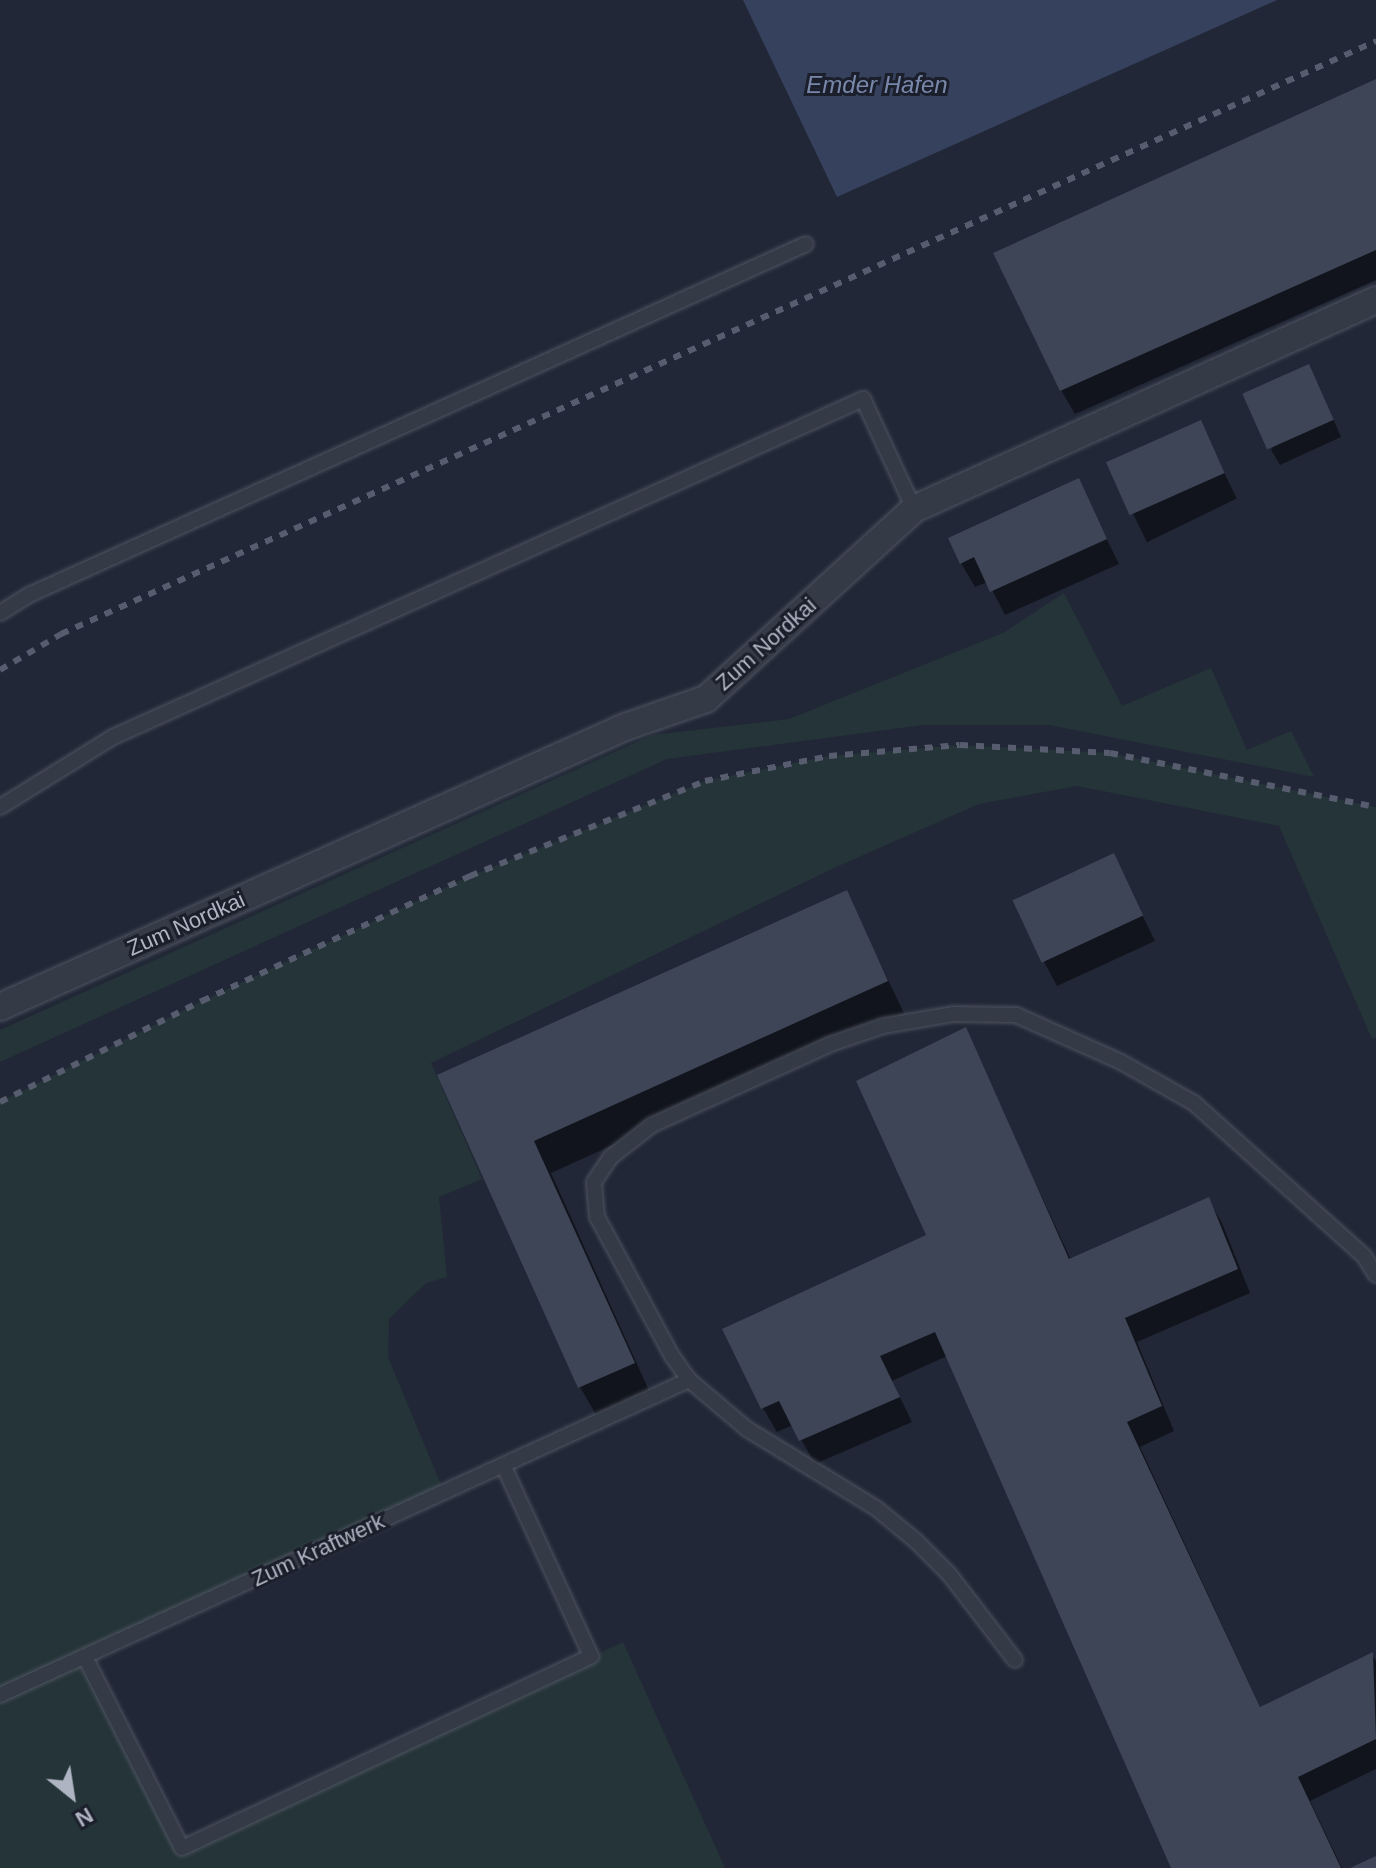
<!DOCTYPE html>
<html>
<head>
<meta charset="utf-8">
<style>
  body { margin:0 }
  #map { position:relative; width:1376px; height:1868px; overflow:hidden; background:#212736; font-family:Arial,sans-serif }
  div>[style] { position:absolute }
  .green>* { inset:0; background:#243438 }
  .water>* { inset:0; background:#36415d }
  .shadow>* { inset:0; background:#0007; transform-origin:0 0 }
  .building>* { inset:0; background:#3e4556; transform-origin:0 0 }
  .roads { filter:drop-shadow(0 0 2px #4f5461) drop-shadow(0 0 2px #4f5461) }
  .service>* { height:14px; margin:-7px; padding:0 7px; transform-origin:7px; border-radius:7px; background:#353a47 }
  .minor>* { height:26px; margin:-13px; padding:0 13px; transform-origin:13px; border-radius:13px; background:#353a47 }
  .rail>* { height:6px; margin-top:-3px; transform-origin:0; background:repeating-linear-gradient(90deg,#575d6e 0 8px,transparent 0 16px) }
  span { translate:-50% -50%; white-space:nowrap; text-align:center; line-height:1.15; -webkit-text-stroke:6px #1a1f2b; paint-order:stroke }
  .street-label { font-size:22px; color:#afb4c3 }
  .water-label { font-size:24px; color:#7987aa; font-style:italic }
  .north { position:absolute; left:32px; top:1756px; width:80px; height:80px; -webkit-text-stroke:6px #1a1f2b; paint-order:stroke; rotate:150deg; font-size:22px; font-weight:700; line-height:32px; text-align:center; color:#afb4c3 }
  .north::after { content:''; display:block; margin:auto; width:28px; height:36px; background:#afb4c3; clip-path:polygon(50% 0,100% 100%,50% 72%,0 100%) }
</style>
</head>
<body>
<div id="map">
  <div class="green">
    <div style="clip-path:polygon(1064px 593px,1122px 706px,1211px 668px,1247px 750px,1291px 731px,1314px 777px,1049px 725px,923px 725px,667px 759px,0 1062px,0 1030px,652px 735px,789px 719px,1003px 633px)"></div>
    <div style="clip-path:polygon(960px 745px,1110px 753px,1376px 807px,1376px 1038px,1372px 1039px,1279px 826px,1077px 786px,979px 804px,834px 868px,431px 1063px,482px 1179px,439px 1197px,447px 1277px,426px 1283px,389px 1319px,388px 1357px,444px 1492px,86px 1657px,182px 1848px,623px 1642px,725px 1868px,0 1868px,0 1102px,202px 1001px,470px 876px,705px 781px,829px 756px)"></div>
  </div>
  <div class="water">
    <div style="clip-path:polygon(743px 0,1277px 0,837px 197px)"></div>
  </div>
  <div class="shadow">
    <div style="clip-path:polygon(1376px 81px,1376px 280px,1075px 414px,1061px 390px)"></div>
    <div style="clip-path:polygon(1317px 382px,1341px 437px,1280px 465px,1271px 450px)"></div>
    <div style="left:1200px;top:423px;width:84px;height:100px;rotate:64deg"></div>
    <div style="clip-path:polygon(1078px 481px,1119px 564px,1005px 615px,988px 582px,975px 587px,961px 563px)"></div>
    <div style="clip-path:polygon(1113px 855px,1155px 941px,1057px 986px,1044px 962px)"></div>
    <div style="clip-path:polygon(846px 893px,904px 1013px,551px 1173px,651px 1395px,598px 1418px,580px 1387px,439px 1076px)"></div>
    <div style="clip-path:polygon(965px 1030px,1071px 1260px,1208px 1199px,1222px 1223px,1250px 1293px,1137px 1342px,1174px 1431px,1140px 1447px,1261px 1709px,1372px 1655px,1376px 1661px,1376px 1769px,1310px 1801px,1342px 1868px,1173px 1868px,947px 1356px,892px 1381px,912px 1422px,815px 1464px,793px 1425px,777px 1432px,763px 1408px,929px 1236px)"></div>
  </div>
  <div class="building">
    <div style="clip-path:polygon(1376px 79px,1376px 250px,1060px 391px,993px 253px)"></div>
    <div style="left:1309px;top:364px;width:61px;height:73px;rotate:66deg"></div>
    <div style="left:1201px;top:420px;width:58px;height:104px;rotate:66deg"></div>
    <div style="clip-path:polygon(1079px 478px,1107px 539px,990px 592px,974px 557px,960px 564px,948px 538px)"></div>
    <div style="left:1114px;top:853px;width:69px;height:112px;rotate:65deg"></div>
    <div style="clip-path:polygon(847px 890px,888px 981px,534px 1141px,635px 1363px,578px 1388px,437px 1075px)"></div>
    <div style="clip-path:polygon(966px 1027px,1069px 1259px,1209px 1197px,1238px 1269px,1125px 1318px,1162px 1406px,1127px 1422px,1260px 1707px,1373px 1652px,1376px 1739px,1298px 1777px,1341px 1868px,1171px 1868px,935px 1332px,880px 1356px,900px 1397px,799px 1441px,779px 1401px,761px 1409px,722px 1329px,926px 1235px,856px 1081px)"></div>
    <div style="clip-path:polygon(1376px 1856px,1376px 1868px,1350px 1868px)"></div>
  </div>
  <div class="roads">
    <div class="service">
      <div style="left:0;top:613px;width:36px;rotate:-32deg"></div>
      <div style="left:31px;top:594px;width:850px;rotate:-24.3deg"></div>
      <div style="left:0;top:807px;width:133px;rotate:-31.8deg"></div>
      <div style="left:113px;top:737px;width:823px;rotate:-24.26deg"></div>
      <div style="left:863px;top:399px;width:121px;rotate:65.1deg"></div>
      <div style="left:85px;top:1657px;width:214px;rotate:63.1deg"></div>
      <div style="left:182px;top:1848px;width:452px;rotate:-25.1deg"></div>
      <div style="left:591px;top:1656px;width:210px;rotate:-114.7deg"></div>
      <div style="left:1015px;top:1660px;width:108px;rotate:-127.5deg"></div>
      <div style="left:949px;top:1574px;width:47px;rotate:-135deg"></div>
      <div style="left:916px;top:1541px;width:52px;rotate:-140.5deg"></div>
      <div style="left:876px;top:1508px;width:151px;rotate:-148.5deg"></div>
      <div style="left:747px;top:1429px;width:76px;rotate:-139.8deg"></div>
      <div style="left:689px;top:1380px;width:29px;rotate:-125deg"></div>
      <div style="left:672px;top:1356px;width:158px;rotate:-118.3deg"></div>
      <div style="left:597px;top:1217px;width:35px;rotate:-95deg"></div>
      <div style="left:594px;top:1182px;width:30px;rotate:-56deg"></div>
      <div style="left:611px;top:1157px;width:52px;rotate:-38deg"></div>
      <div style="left:652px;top:1125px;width:193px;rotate:-24.4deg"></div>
      <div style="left:828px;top:1045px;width:58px;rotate:-19.1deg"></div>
      <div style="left:883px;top:1026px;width:71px;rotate:-9.7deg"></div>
      <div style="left:953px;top:1014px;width:63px;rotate:0.9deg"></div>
      <div style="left:1016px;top:1015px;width:115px;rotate:24.1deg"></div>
      <div style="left:1121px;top:1062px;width:84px;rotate:29.3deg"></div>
      <div style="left:1194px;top:1103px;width:229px;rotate:42deg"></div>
      <div style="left:1364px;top:1256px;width:22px;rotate:58deg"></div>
      <div style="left:0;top:1695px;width:758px;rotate:-24.57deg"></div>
    </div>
    <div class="minor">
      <div style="left:0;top:1007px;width:685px;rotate:-24.13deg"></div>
      <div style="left:625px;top:727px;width:86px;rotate:-19.1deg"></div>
      <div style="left:706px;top:699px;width:282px;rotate:-42.4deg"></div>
      <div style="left:914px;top:509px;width:507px;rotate:-24.34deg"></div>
    </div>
  </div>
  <div class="rail">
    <div style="left:0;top:670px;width:71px;rotate:-30.5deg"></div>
    <div style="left:61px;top:634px;width:1443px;rotate:-24.27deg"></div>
    <div style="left:0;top:1102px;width:226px;rotate:-26.6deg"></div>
    <div style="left:202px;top:1001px;width:296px;rotate:-25deg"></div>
    <div style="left:470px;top:876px;width:253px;rotate:-22deg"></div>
    <div style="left:705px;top:781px;width:126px;rotate:-11.4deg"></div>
    <div style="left:829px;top:756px;width:131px;rotate:-4.8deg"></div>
    <div style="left:960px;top:745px;width:150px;rotate:3.1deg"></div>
    <div style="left:1110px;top:753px;width:271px;rotate:11.5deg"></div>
  </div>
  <div class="street-label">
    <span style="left:766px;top:644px;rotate:-42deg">Zum Nordkai</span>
    <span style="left:186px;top:924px;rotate:-24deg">Zum Nordkai</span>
    <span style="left:318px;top:1550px;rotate:-25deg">Zum Kraftwerk</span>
  </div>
  <div class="water-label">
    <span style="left:877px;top:85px">Emder Hafen</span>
  </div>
  <div class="north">N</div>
</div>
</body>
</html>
